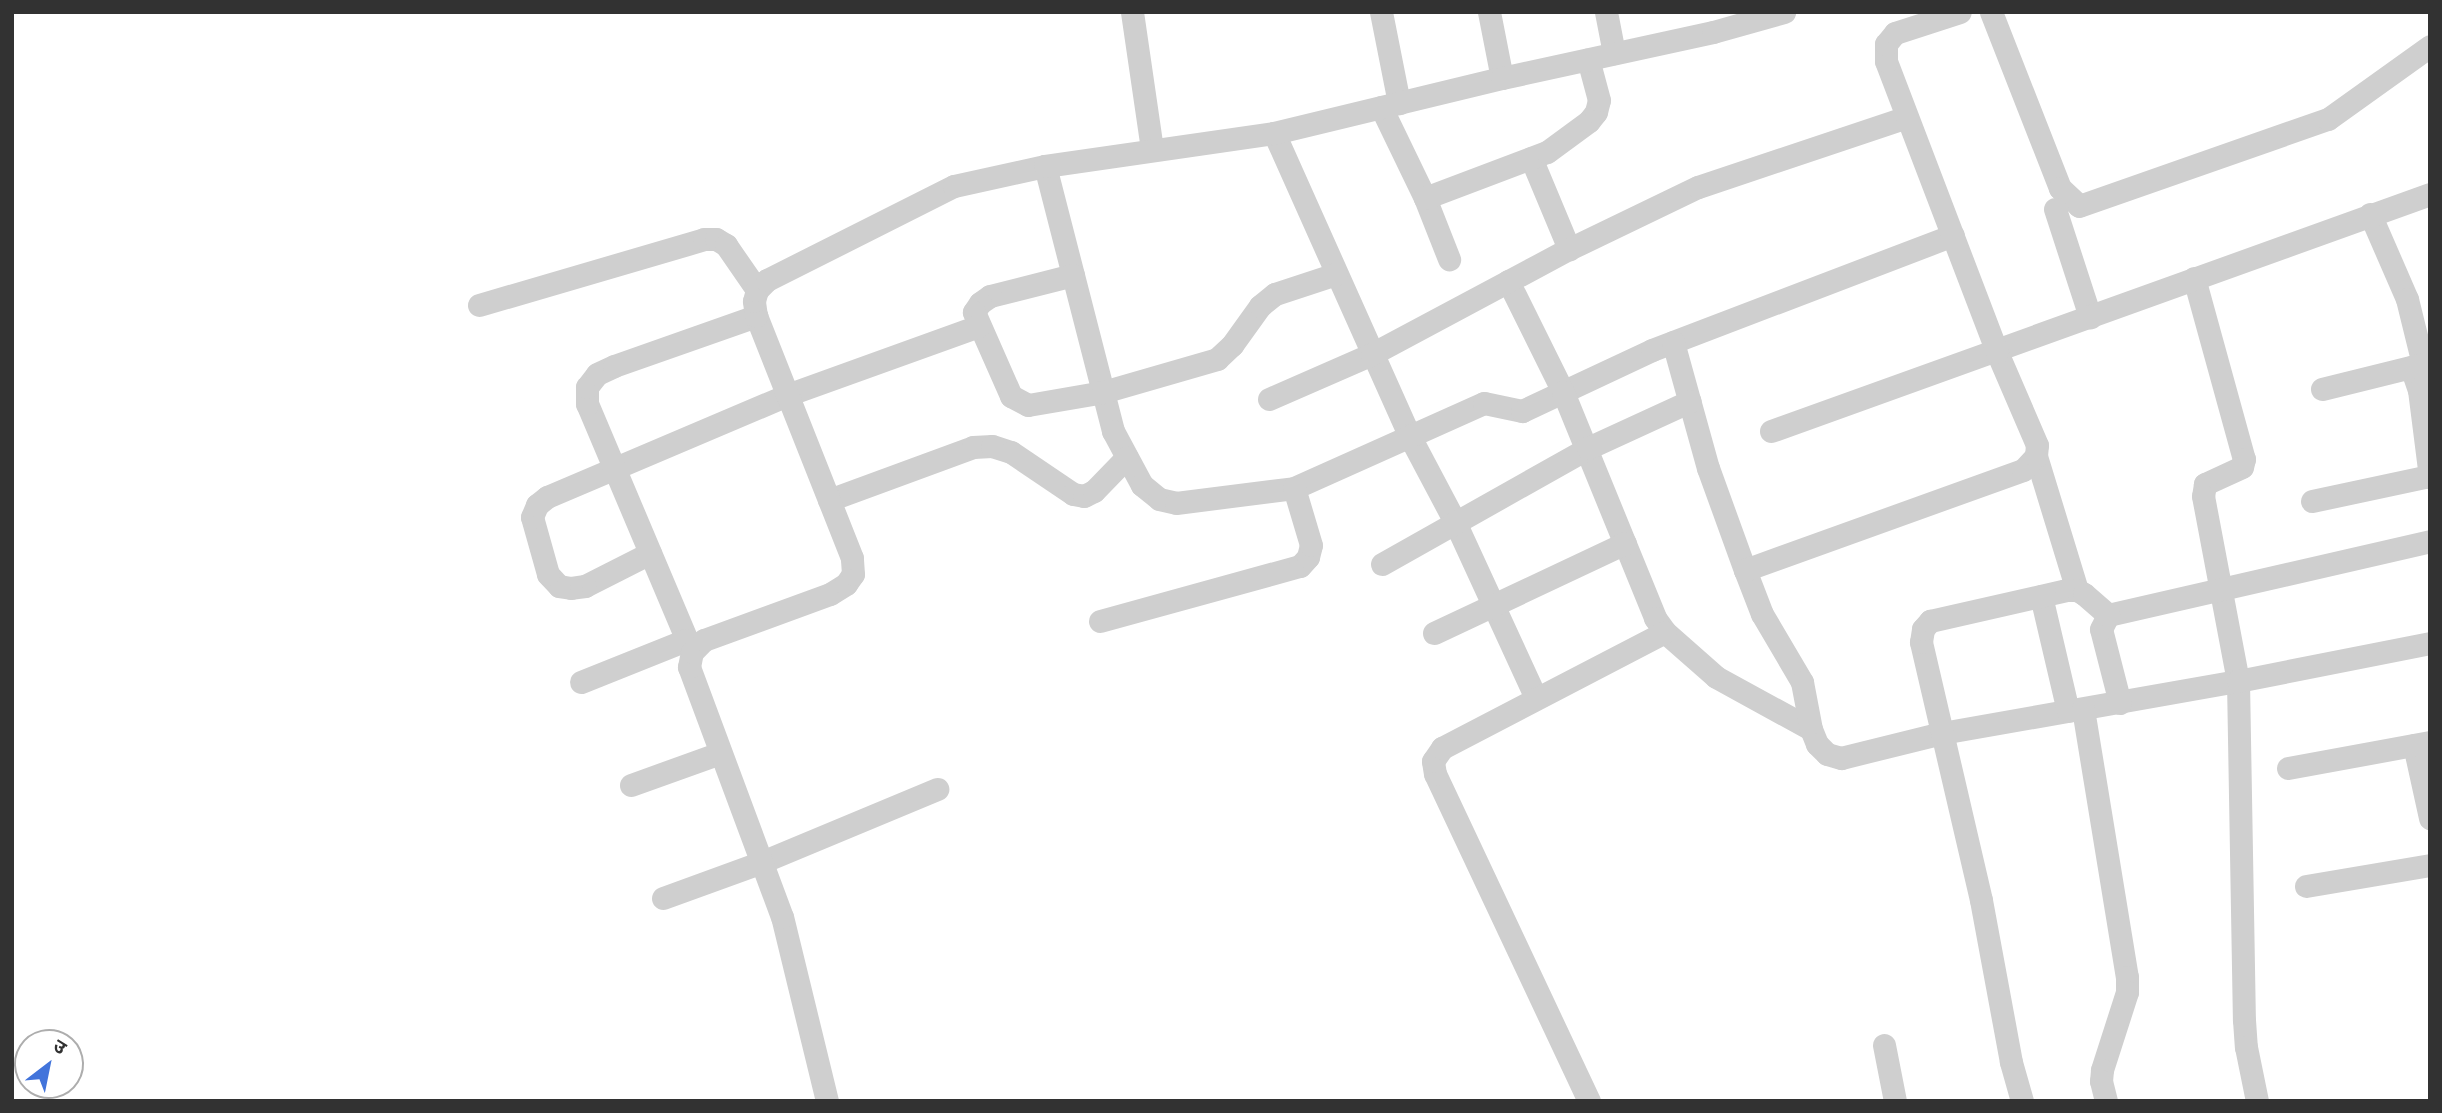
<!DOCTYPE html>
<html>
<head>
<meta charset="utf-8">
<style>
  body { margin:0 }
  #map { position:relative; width:2442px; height:1113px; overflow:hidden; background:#fff; font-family:"Sofia Sans Condensed","Noto Sans Devanagari",sans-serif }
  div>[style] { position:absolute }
  .street>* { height:23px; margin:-11.5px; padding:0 11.5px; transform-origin:11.5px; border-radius:11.5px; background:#cfcfcf }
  span { translate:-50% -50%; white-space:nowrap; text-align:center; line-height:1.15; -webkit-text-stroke:7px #fff; paint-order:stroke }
  .frame { position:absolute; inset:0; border:14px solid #323232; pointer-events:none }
  .north { position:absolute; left:14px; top:1029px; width:70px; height:70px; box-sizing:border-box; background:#fff; border:2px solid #adadad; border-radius:50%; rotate:32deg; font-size:19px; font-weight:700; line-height:28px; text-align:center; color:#323232 }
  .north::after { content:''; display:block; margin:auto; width:24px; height:32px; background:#4274db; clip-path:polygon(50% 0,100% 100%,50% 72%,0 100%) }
</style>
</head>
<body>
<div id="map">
  <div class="street">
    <div style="left:1132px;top:12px;width:138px;rotate:81.7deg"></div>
    <div style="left:1381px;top:12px;width:93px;rotate:78.8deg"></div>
    <div style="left:1489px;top:12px;width:67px;rotate:78.9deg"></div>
    <div style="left:1606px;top:12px;width:42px;rotate:79deg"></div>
    <div style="left:1991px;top:12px;width:189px;rotate:68.6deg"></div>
    <div style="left:2060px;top:188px;width:26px;rotate:43deg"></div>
    <div style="left:2079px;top:206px;width:264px;rotate:-19.3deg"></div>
    <div style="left:2328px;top:119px;width:125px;rotate:-35.6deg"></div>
    <div style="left:1381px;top:107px;width:101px;rotate:64.2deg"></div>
    <div style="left:1425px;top:198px;width:66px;rotate:68.5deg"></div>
    <div style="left:1274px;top:133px;width:331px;rotate:65.9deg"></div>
    <div style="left:1409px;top:435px;width:98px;rotate:62.1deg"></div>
    <div style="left:1455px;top:522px;width:194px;rotate:65.3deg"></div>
    <div style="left:1531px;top:158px;width:99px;rotate:67.3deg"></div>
    <div style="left:1045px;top:166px;width:274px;rotate:75.6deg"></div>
    <div style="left:1113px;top:431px;width:61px;rotate:61.8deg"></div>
    <div style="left:1142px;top:485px;width:22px;rotate:39deg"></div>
    <div style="left:1159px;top:499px;width:17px;rotate:13deg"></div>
    <div style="left:1176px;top:503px;width:119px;rotate:-7.2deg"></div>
    <div style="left:1294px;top:488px;width:208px;rotate:-24.1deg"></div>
    <div style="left:1484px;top:403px;width:39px;rotate:12deg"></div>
    <div style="left:1522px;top:411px;width:144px;rotate:-25.1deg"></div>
    <div style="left:1652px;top:350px;width:322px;rotate:-20.9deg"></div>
    <div style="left:1425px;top:198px;width:130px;rotate:-20.7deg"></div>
    <div style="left:1547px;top:152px;width:52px;rotate:-36.4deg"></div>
    <div style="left:1589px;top:121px;width:11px;rotate:-52deg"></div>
    <div style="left:1596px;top:112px;width:12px;rotate:-76deg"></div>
    <div style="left:1599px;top:100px;width:42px;rotate:-105deg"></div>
    <div style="left:2055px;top:209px;width:114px;rotate:72deg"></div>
    <div style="left:2370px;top:214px;width:93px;rotate:66.5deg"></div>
    <div style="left:2407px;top:299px;width:67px;rotate:76.2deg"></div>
    <div style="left:2423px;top:364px;width:15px;rotate:62deg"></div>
    <div style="left:1073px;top:275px;width:86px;rotate:165.8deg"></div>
    <div style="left:990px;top:296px;width:12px;rotate:145deg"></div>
    <div style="left:980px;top:303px;width:11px;rotate:124deg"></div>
    <div style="left:974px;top:312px;width:92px;rotate:66.2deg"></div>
    <div style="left:1011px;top:396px;width:19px;rotate:28deg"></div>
    <div style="left:1028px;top:405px;width:76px;rotate:-9.8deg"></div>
    <div style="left:1103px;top:392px;width:119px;rotate:-16.1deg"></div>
    <div style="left:1217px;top:359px;width:21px;rotate:-43deg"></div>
    <div style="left:1232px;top:345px;width:48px;rotate:-54.3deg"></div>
    <div style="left:1260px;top:306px;width:19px;rotate:-39deg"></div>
    <div style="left:1275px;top:294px;width:64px;rotate:-18.2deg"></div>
    <div style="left:2194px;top:278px;width:188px;rotate:74.6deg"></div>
    <div style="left:2244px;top:459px;width:8px;rotate:104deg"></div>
    <div style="left:2242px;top:467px;width:41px;rotate:155.3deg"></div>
    <div style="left:2205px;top:484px;width:12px;rotate:99deg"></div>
    <div style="left:2203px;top:496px;width:188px;rotate:79.3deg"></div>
    <div style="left:2238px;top:681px;width:339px;rotate:89deg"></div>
    <div style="left:2244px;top:1020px;width:27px;rotate:86deg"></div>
    <div style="left:2246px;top:1047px;width:55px;rotate:78.5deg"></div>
    <div style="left:1508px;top:281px;width:124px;rotate:63.6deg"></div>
    <div style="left:1563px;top:392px;width:244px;rotate:67.8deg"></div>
    <div style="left:1655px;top:618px;width:17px;rotate:54deg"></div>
    <div style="left:1665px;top:632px;width:68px;rotate:41.4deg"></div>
    <div style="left:1716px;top:677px;width:108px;rotate:28.7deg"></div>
    <div style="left:479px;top:305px;width:234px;rotate:-16.3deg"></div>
    <div style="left:704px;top:239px;width:12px"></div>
    <div style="left:716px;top:239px;width:12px;rotate:31deg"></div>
    <div style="left:726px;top:245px;width:55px;rotate:55.4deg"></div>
    <div style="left:1673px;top:342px;width:131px;rotate:74.5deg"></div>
    <div style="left:1708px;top:468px;width:109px;rotate:70.1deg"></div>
    <div style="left:1745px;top:570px;width:47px;rotate:68.9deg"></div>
    <div style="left:1762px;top:614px;width:79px;rotate:59.5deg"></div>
    <div style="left:1802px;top:682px;width:48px;rotate:79.2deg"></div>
    <div style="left:1811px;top:729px;width:16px;rotate:68deg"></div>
    <div style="left:1817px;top:744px;width:14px;rotate:45deg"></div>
    <div style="left:1827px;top:754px;width:15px;rotate:16deg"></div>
    <div style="left:1841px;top:758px;width:104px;rotate:-13.9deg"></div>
    <div style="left:1942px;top:733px;width:301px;rotate:-10deg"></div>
    <div style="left:2238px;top:681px;width:196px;rotate:-11.2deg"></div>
    <div style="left:2411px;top:367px;width:24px;rotate:71deg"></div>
    <div style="left:2419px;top:390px;width:88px;rotate:82.8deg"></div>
    <div style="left:2322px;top:389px;width:104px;rotate:-13.9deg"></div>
    <div style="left:1269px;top:399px;width:112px;rotate:-23.6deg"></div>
    <div style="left:1372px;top:354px;width:223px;rotate:-28.1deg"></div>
    <div style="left:1569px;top:249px;width:143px;rotate:-25.7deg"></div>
    <div style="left:1698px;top:187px;width:220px;rotate:-18.5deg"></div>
    <div style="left:1771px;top:431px;width:700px;rotate:-19.78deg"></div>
    <div style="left:2036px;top:456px;width:140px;rotate:73deg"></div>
    <div style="left:829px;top:500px;width:153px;rotate:-20.2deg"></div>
    <div style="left:973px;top:447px;width:19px;rotate:-3deg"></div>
    <div style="left:992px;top:446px;width:20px;rotate:18deg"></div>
    <div style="left:1011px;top:452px;width:75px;rotate:34.1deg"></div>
    <div style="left:1073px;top:494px;width:11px;rotate:10deg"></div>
    <div style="left:1084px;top:496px;width:11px;rotate:-27deg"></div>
    <div style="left:1094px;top:491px;width:47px;rotate:-45.9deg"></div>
    <div style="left:2312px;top:501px;width:121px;rotate:-12deg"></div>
    <div style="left:650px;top:553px;width:73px;rotate:153.1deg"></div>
    <div style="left:585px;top:586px;width:14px;rotate:172deg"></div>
    <div style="left:571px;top:588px;width:12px;rotate:-171deg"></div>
    <div style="left:559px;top:586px;width:16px;rotate:-133deg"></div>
    <div style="left:548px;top:574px;width:59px;rotate:-105.7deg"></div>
    <div style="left:532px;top:517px;width:13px;rotate:-67deg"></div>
    <div style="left:537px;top:505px;width:13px;rotate:-39deg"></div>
    <div style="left:547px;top:497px;width:261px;rotate:-23deg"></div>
    <div style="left:787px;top:395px;width:204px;rotate:-19.8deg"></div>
    <div style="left:1382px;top:564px;width:236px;rotate:-29.4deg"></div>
    <div style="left:1588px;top:448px;width:112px;rotate:-24.7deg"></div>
    <div style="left:1745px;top:570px;width:295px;rotate:-19.8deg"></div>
    <div style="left:2023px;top:470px;width:19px;rotate:-47deg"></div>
    <div style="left:2036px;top:456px;width:11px;rotate:-85deg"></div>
    <div style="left:2037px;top:445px;width:101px;rotate:-113.3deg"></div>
    <div style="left:1997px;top:352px;width:311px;rotate:-110.9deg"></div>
    <div style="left:1886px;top:61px;width:17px;rotate:-90deg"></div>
    <div style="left:1886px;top:44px;width:14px;rotate:-51deg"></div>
    <div style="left:1895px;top:33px;width:68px;rotate:-17.9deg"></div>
    <div style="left:2041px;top:596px;width:118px;rotate:76.8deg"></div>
    <div style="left:1100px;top:621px;width:207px;rotate:-15.4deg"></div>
    <div style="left:1300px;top:566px;width:12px;rotate:-48deg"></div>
    <div style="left:1308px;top:557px;width:12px;rotate:-76deg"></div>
    <div style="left:1311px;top:545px;width:59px;rotate:-106.6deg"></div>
    <div style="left:1434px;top:633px;width:211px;rotate:-25.2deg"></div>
    <div style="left:692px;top:652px;width:269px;rotate:-112.9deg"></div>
    <div style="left:587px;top:404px;width:17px;rotate:-90deg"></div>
    <div style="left:587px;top:387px;width:16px;rotate:-52deg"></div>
    <div style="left:597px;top:374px;width:19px;rotate:-25deg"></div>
    <div style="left:614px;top:366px;width:151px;rotate:-19.4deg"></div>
    <div style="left:581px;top:682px;width:113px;rotate:-21.8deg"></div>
    <div style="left:2120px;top:703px;width:76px;rotate:-104.4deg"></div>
    <div style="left:2101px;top:629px;width:16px;rotate:-63deg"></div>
    <div style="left:2108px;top:615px;width:330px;rotate:-12.9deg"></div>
    <div style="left:2083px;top:709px;width:272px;rotate:80.7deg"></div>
    <div style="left:2127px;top:977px;width:15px;rotate:90deg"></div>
    <div style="left:2127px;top:992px;width:82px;rotate:107.8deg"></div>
    <div style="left:2102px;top:1070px;width:11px;rotate:95deg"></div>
    <div style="left:2101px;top:1081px;width:21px;rotate:76deg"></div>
    <div style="left:2414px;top:745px;width:75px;rotate:77.6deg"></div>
    <div style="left:2288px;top:768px;width:144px;rotate:-10.4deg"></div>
    <div style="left:631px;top:785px;width:95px;rotate:-19.8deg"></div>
    <div style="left:2306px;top:886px;width:126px;rotate:-9.6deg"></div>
    <div style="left:663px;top:898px;width:105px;rotate:-20deg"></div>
    <div style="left:762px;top:862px;width:190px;rotate:-22.6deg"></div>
    <div style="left:1884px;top:1045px;width:57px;rotate:78.9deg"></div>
    <div style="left:827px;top:1101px;width:189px;rotate:-103.7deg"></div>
    <div style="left:782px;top:917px;width:267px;rotate:-110.4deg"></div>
    <div style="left:689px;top:667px;width:15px;rotate:-79deg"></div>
    <div style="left:692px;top:652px;width:17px;rotate:-45deg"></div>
    <div style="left:704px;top:640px;width:134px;rotate:-20.1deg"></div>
    <div style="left:830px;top:594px;width:19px;rotate:-32deg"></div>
    <div style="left:846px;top:584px;width:12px;rotate:-55deg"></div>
    <div style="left:853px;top:574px;width:16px;rotate:-94deg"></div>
    <div style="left:852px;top:558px;width:260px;rotate:-111.6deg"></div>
    <div style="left:756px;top:316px;width:15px;rotate:-98deg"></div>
    <div style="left:754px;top:301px;width:11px;rotate:-75deg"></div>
    <div style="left:757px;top:290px;width:14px;rotate:-45deg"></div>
    <div style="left:767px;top:280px;width:209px;rotate:-26.7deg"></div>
    <div style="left:954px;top:186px;width:93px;rotate:-12.4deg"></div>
    <div style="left:1045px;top:166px;width:231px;rotate:-8.2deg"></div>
    <div style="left:1274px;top:133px;width:235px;rotate:-13.6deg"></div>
    <div style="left:1502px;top:78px;width:216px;rotate:-12.3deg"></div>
    <div style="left:1713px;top:32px;width:74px;rotate:-15.7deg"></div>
    <div style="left:1589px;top:1101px;width:361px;rotate:-115.2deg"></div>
    <div style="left:1435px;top:774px;width:13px;rotate:-99deg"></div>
    <div style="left:1433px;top:761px;width:16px;rotate:-55deg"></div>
    <div style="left:1442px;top:748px;width:251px;rotate:-27.5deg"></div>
    <div style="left:2022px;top:1101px;width:41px;rotate:-105.8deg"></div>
    <div style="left:2011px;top:1062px;width:165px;rotate:-100.5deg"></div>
    <div style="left:1981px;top:900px;width:265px;rotate:-103.1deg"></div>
    <div style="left:1921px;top:642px;width:13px;rotate:-81deg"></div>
    <div style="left:1923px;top:629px;width:11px;rotate:-49deg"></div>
    <div style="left:1930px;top:621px;width:139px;rotate:-12.8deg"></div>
    <div style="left:2066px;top:590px;width:11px"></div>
    <div style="left:2077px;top:590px;width:8px;rotate:30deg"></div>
    <div style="left:2084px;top:594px;width:32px;rotate:41deg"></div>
  </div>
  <div class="frame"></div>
  <div class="north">उ</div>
</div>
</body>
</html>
